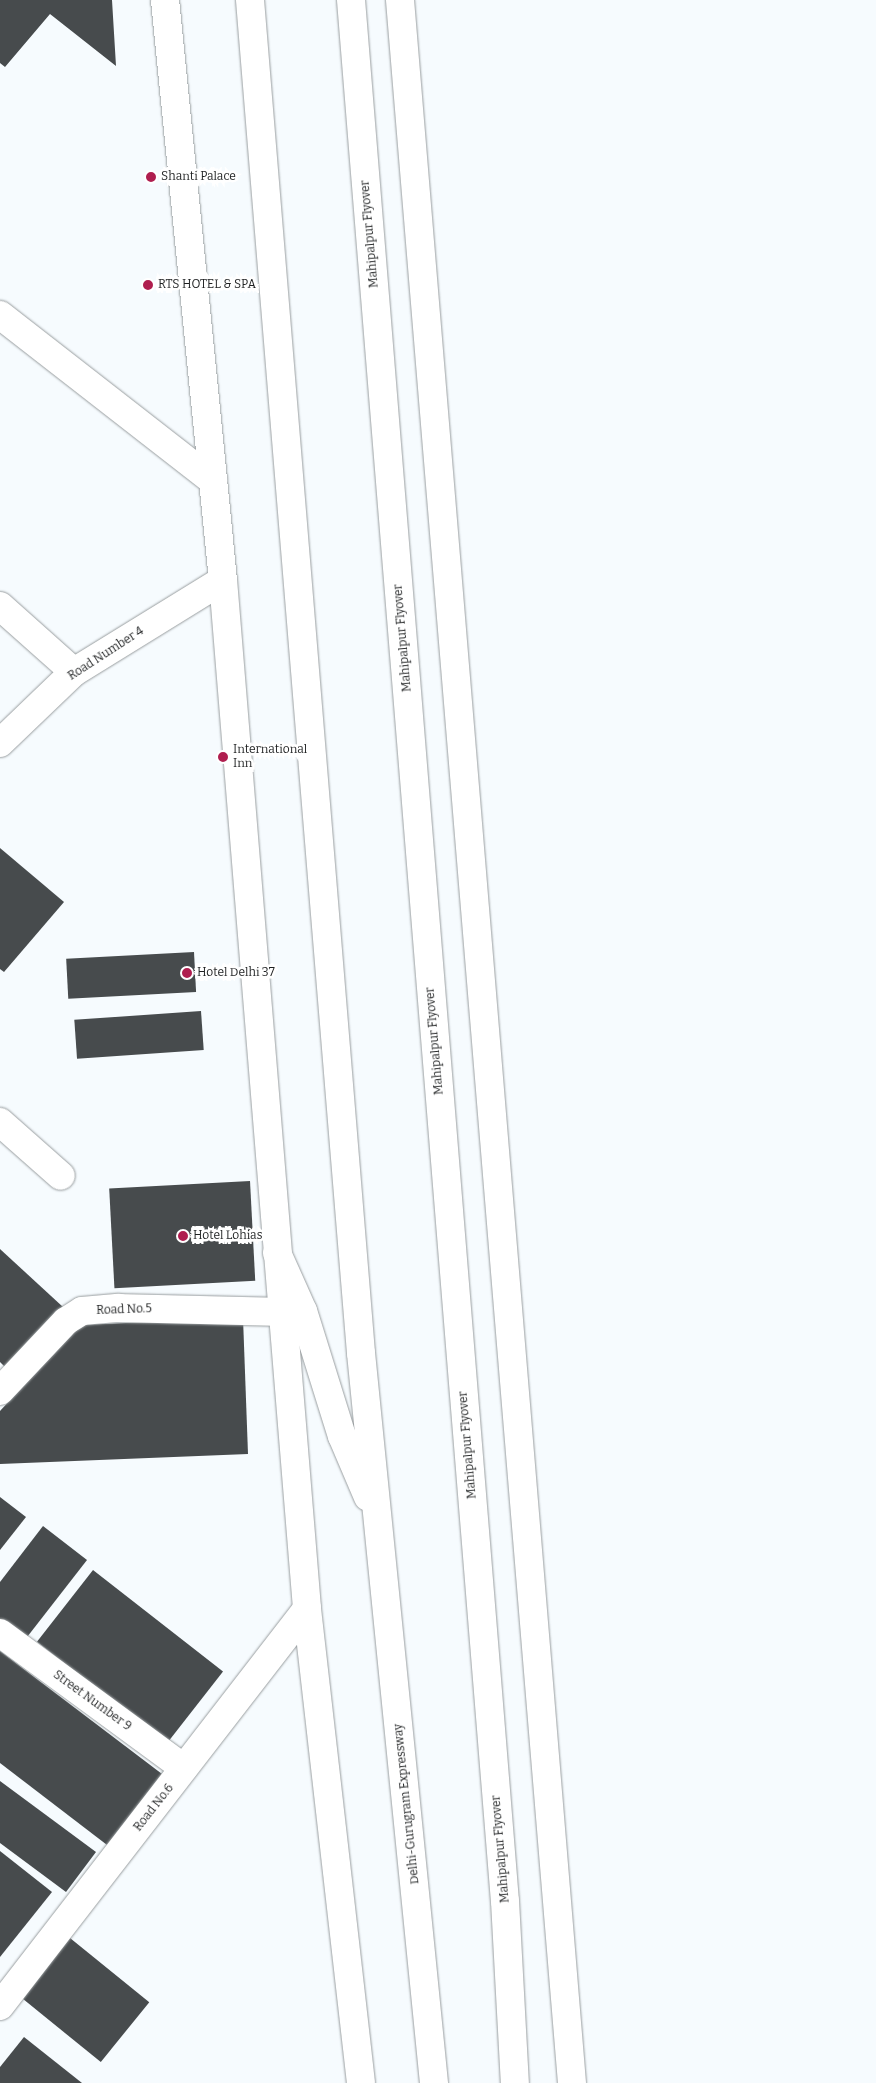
<!DOCTYPE html>
<html>
<head>
<meta charset="utf-8">
<style>
  body { margin:0 }
  #map { position:relative; width:876px; height:2083px; overflow:hidden; background:#f6fbfe; font-family:Bitter,serif }
  div>[style] { position:absolute }
  .building>* { inset:0; background:#474b4d; transform-origin:0 0 }
  .roads { filter:drop-shadow(0 0 1px #999ea0) drop-shadow(0 0 1px #999ea0) }
  .minor>* { height:28px; margin:-14px; padding:0 14px; transform-origin:14px; border-radius:14px; background:#fff }
  .secondary>* { height:28px; margin:-14px; padding:0 14px; transform-origin:14px; border-radius:14px; background:#fff }
  .motorway>* { height:28px; margin:-14px; padding:0 14px; transform-origin:14px; border-radius:14px; background:#fff }
  .dots>* { width:14px; height:14px; translate:-50% -50%; box-sizing:border-box; border:2px solid #fff; border-radius:50% }
  span { translate:-50% -50%; white-space:nowrap; text-align:center; line-height:1.15; -webkit-text-stroke:5px #fff; paint-order:stroke }
  .poi-label { font-size:12px; color:#1e2021 }
  .left { translate:0 -50%; text-align:left }
  .street-label { font-size:12px; color:#1e2021 }
</style>
</head>
<body>
<div id="map">
  <div class="building">
    <div style="clip-path:polygon(0 0,112px 0,116px 66px,50px 14px,5px 67px,0 63px)"></div>
    <div style="clip-path:polygon(0 848px,64px 902px,4px 972px,0 969px)"></div>
    <div style="left:194px;top:952px;width:40px;height:128px;rotate:87deg"></div>
    <div style="left:201px;top:1011px;width:39px;height:127px;rotate:86deg"></div>
    <div style="left:250px;top:1181px;width:100px;height:141px;rotate:87deg"></div>
    <div style="clip-path:polygon(0 1249px,63px 1307px,6px 1368px,0 1362px)"></div>
    <div style="clip-path:polygon(243px 1318px,248px 1454px,0 1464px,0 1411px,79px 1325px)"></div>
    <div style="clip-path:polygon(0 1497px,26px 1517px,0 1550px)"></div>
    <div style="clip-path:polygon(43px 1526px,87px 1560px,24px 1641px,0 1622px,0 1582px)"></div>
    <div style="left:93px;top:1570px;width:165px;height:91px;rotate:38deg"></div>
    <div style="clip-path:polygon(0 1651px,166px 1777px,111px 1848px,0 1763px)"></div>
    <div style="clip-path:polygon(0 1781px,96px 1852px,66px 1892px,0 1843px)"></div>
    <div style="clip-path:polygon(0 1851px,52px 1892px,0 1957px)"></div>
    <div style="left:70px;top:1938px;width:102px;height:77px;rotate:39deg"></div>
    <div style="clip-path:polygon(24px 2037px,82px 2083px,0 2083px,0 2067px)"></div>
  </div>
  <div class="roads">
    <div class="minor">
      <div style="left:0;top:315px;width:270px;rotate:37.9deg"></div>
      <div style="left:0;top:606px;width:99px;rotate:41.7deg"></div>
      <div style="left:0;top:743px;width:103px;rotate:-43.8deg"></div>
      <div style="left:74px;top:672px;width:175px;rotate:-31.7deg"></div>
      <div style="left:0;top:1122px;width:81px;rotate:41.5deg"></div>
      <div style="left:0;top:1391px;width:96px;rotate:-46.7deg"></div>
      <div style="left:66px;top:1321px;width:19px;rotate:-32deg"></div>
      <div style="left:82px;top:1311px;width:37px;rotate:-5deg"></div>
      <div style="left:119px;top:1308px;width:162px;rotate:1.4deg"></div>
      <div style="left:0;top:1633px;width:228px;rotate:36.3deg"></div>
      <div style="left:0;top:2006px;width:502px;rotate:-52.29deg"></div>
    </div>
    <div class="secondary">
      <div style="left:165px;top:0;width:583px;rotate:84.29deg"></div>
      <div style="left:223px;top:580px;width:1032px;rotate:85.33deg"></div>
      <div style="left:307px;top:1609px;width:477px;rotate:83.5deg"></div>
      <div style="left:400px;top:0;width:2090px;rotate:85.28deg"></div>
    </div>
    <div class="motorway">
      <div style="left:250px;top:0;width:1358px;rotate:85.31deg"></div>
      <div style="left:361px;top:1353px;width:734px;rotate:84.29deg"></div>
      <div style="left:351px;top:0;width:1907px;rotate:85.37deg"></div>
      <div style="left:505px;top:1901px;width:182px;rotate:86.9deg"></div>
      <div style="left:277px;top:1253px;width:64px;rotate:65.9deg"></div>
      <div style="left:303px;top:1311px;width:131px;rotate:72.7deg"></div>
      <div style="left:342px;top:1436px;width:66px;rotate:66.9deg"></div>
    </div>
  </div>
  <div class="dots">
    <div style="left:151px;top:177px;background:#af1e4f"></div>
    <div style="left:148px;top:285px;background:#af1e4f"></div>
    <div style="left:223px;top:757px;background:#af1e4f"></div>
    <div style="left:187px;top:973px;background:#af1e4f"></div>
    <div style="left:183px;top:1236px;background:#af1e4f"></div>
  </div>
  <div class="poi-label">
    <span class="left" style="left:161px;top:177px">Shanti Palace</span>
    <span class="left" style="left:158px;top:285px">RTS HOTEL &amp; SPA</span>
    <span class="left" style="left:233px;top:757px">International<br>Inn</span>
    <span class="left" style="left:197px;top:973px">Hotel Delhi 37</span>
    <span class="left" style="left:193px;top:1236px">Hotel Lohias</span>
  </div>
  <div class="street-label">
    <span style="left:370px;top:234px;rotate:-95deg">Mahipalpur Flyover</span>
    <span style="left:403px;top:638px;rotate:-95deg">Mahipalpur Flyover</span>
    <span style="left:106px;top:654px;rotate:-33deg">Road Number 4</span>
    <span style="left:435px;top:1041px;rotate:-95deg">Mahipalpur Flyover</span>
    <span style="left:124px;top:1310px;rotate:-2deg">Road No.5</span>
    <span style="left:468px;top:1445px;rotate:-95deg">Mahipalpur Flyover</span>
    <span style="left:92px;top:1701px;rotate:36deg">Street Number 9</span>
    <span style="left:407px;top:1804px;rotate:-96deg">Delhi-Gurugram Expressway</span>
    <span style="left:154px;top:1808px;rotate:-52deg">Road No.6</span>
    <span style="left:501px;top:1849px;rotate:-95deg">Mahipalpur Flyover</span>
  </div>
</div>
</body>
</html>
